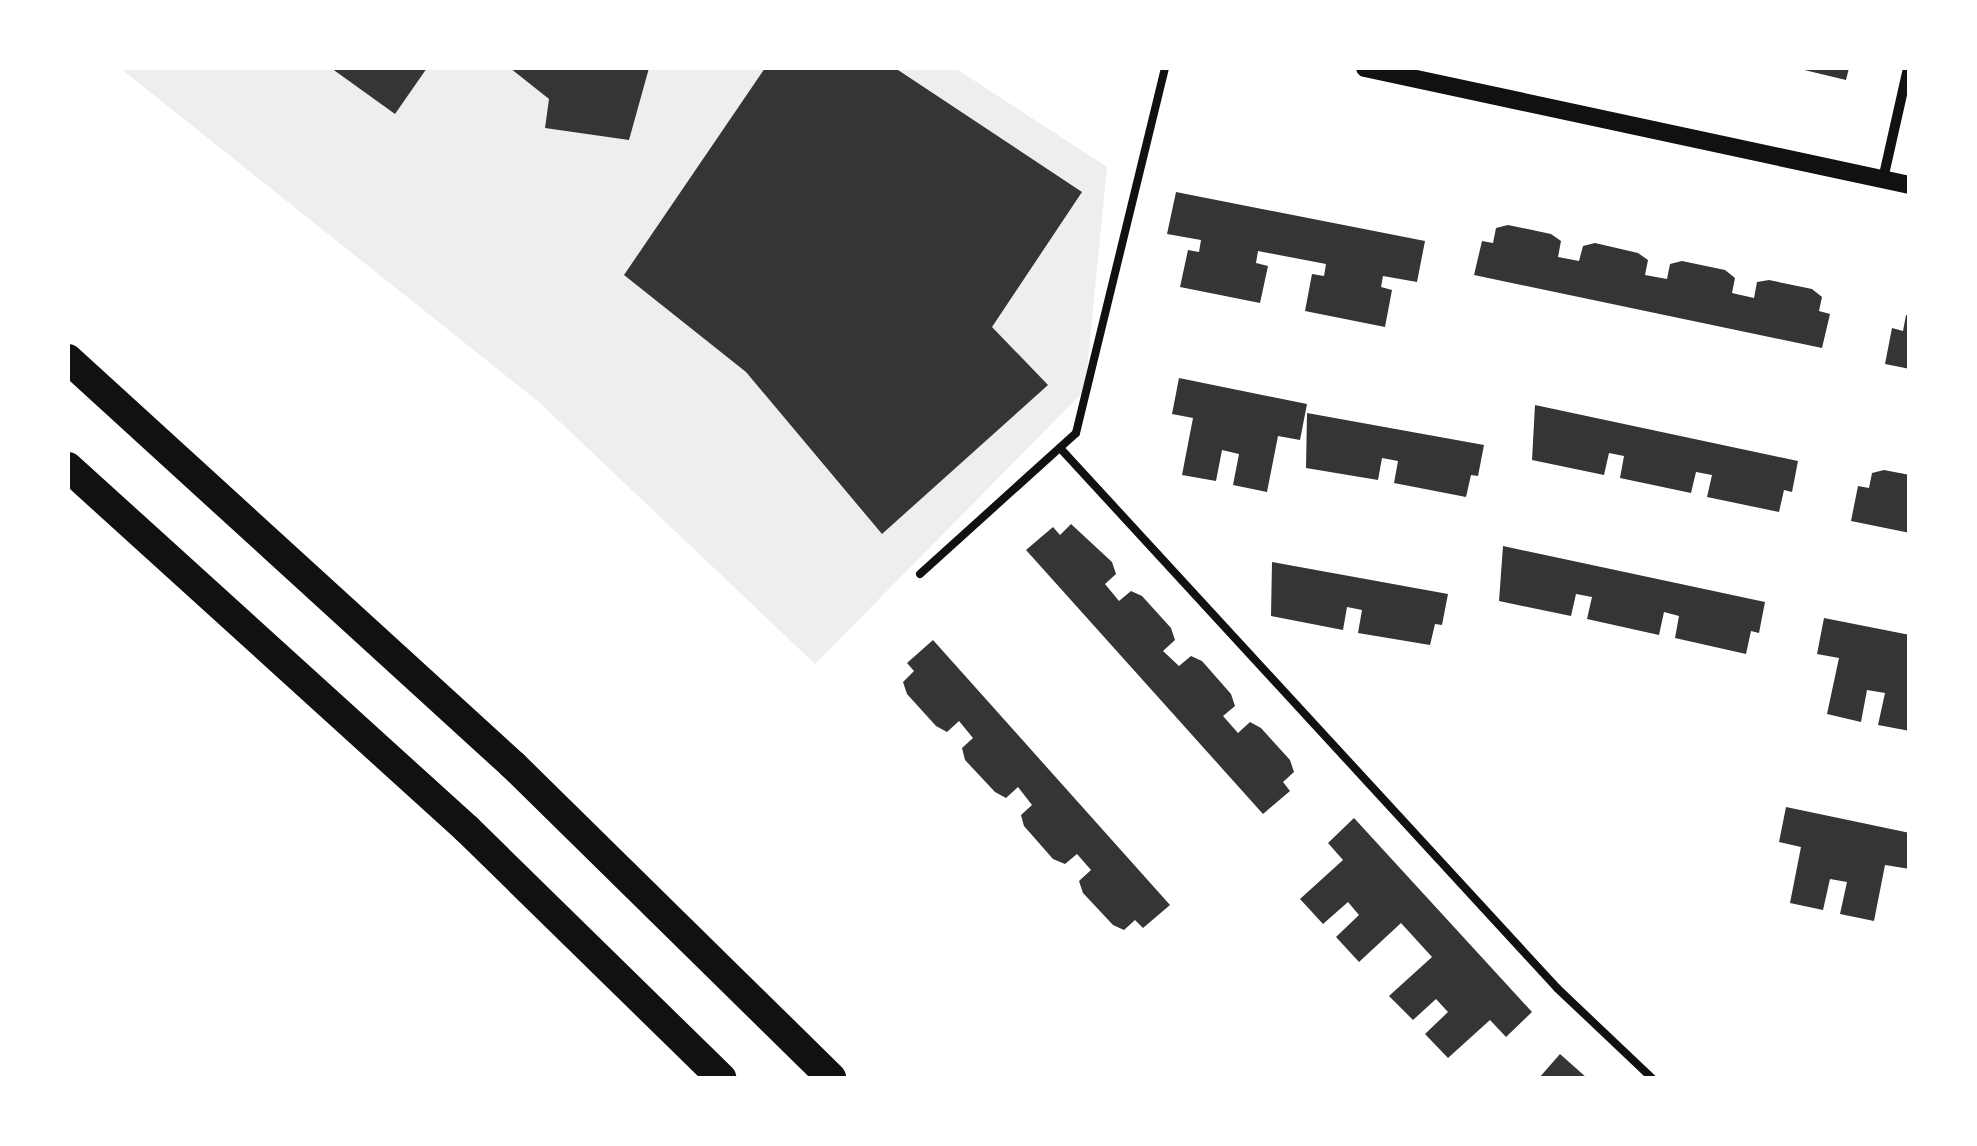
<!DOCTYPE html>
<html>
<head>
<meta charset="utf-8">
<style>
  body { margin:0 }
  #map { position:relative; width:1977px; height:1146px; overflow:hidden; background:#fff; font-family:Arial,sans-serif }
  div>[style] { position:absolute }
  .green>* { inset:0; background:#eee }
  .building>* { inset:0; background:#353535 }
  .service>* { height:8px; margin:-4px; padding:0 4px; transform-origin:4px; border-radius:4px; background:#111 }
  .minor>* { height:10px; margin:-5px; padding:0 5px; transform-origin:5px; border-radius:5px; background:#111 }
  .tertiary>* { height:18px; margin:-9px; padding:0 9px; transform-origin:9px; border-radius:9px; background:#111 }
  .motorway>* { height:30px; margin:-15px; padding:0 15px; transform-origin:15px; border-radius:15px; background:#111 }
  span { translate:-50% -50%; white-space:nowrap; text-align:center; line-height:1.15; -webkit-text-stroke:9px #fff; paint-order:stroke }
  .frame { position:absolute; inset:0; border:70px solid #fff; pointer-events:none }
</style>
</head>
<body>
<div id="map">
  <div class="green">
    <div style="clip-path:polygon(120px 68px,955px 68px,1107px 167px,1085px 390px,815px 664px,540px 403px)"></div>
  </div>
  <div class="building">
    <div style="clip-path:polygon(331px 68px,427px 68px,395px 114px)"></div>
    <div style="clip-path:polygon(510px 68px,649px 68px,629px 140px,545px 128px,549px 99px)"></div>
    <div style="clip-path:polygon(765px 68px,895px 68px,1082px 192px,992px 327px,1048px 385px,882px 534px,746px 372px,624px 275px)"></div>
    <div style="clip-path:polygon(1796px 68px,1849px 68px,1846px 80px)"></div>
    <div style="clip-path:polygon(1176px 192px,1425px 241px,1417px 282px,1383px 276px,1381px 287px,1392px 290px,1385px 327px,1305px 311px,1312px 274px,1324px 276px,1326px 264px,1258px 251px,1256px 263px,1268px 266px,1260px 303px,1180px 287px,1188px 250px,1199px 252px,1201px 240px,1167px 234px)"></div>
    <div style="clip-path:polygon(1508px 225px,1551px 234px,1561px 241px,1558px 257px,1579px 261px,1583px 246px,1595px 243px,1638px 253px,1648px 260px,1645px 275px,1667px 279px,1670px 264px,1682px 261px,1725px 270px,1735px 278px,1732px 293px,1754px 298px,1757px 282px,1769px 280px,1812px 289px,1822px 297px,1819px 311px,1830px 314px,1822px 348px,1474px 275px,1482px 241px,1493px 243px,1496px 228px)"></div>
    <div style="clip-path:polygon(1906px 315px,1910px 316px,1910px 369px,1885px 364px,1892px 328px,1903px 331px)"></div>
    <div style="clip-path:polygon(1179px 378px,1307px 404px,1300px 440px,1278px 436px,1267px 492px,1233px 485px,1239px 454px,1222px 450px,1216px 481px,1182px 475px,1193px 418px,1172px 414px)"></div>
    <div style="clip-path:polygon(1535px 405px,1798px 461px,1792px 492px,1784px 490px,1779px 512px,1707px 497px,1712px 475px,1696px 472px,1691px 493px,1620px 478px,1624px 456px,1609px 453px,1604px 475px,1532px 460px)"></div>
    <div style="clip-path:polygon(1307px 413px,1484px 445px,1478px 476px,1471px 475px,1466px 497px,1394px 483px,1398px 461px,1382px 458px,1378px 480px,1306px 468px)"></div>
    <div style="clip-path:polygon(1884px 470px,1910px 475px,1910px 533px,1851px 521px,1858px 486px,1869px 488px,1872px 473px)"></div>
    <div style="clip-path:polygon(1071px 524px,1112px 562px,1116px 574px,1105px 584px,1119px 601px,1131px 591px,1142px 596px,1171px 628px,1175px 640px,1163px 651px,1179px 666px,1191px 656px,1202px 661px,1231px 694px,1235px 706px,1223px 716px,1238px 733px,1250px 722px,1261px 728px,1290px 760px,1294px 772px,1283px 782px,1290px 791px,1263px 814px,1026px 550px,1053px 527px,1060px 535px)"></div>
    <div style="clip-path:polygon(1503px 546px,1765px 602px,1759px 633px,1751px 631px,1746px 654px,1675px 638px,1679px 616px,1664px 612px,1659px 635px,1587px 619px,1592px 597px,1576px 594px,1571px 616px,1499px 601px)"></div>
    <div style="clip-path:polygon(1272px 562px,1448px 594px,1442px 625px,1435px 624px,1430px 645px,1358px 633px,1362px 610px,1347px 607px,1343px 630px,1271px 616px)"></div>
    <div style="clip-path:polygon(1824px 618px,1910px 635px,1910px 731px,1878px 725px,1885px 693px,1867px 690px,1861px 722px,1827px 714px,1839px 658px,1817px 654px)"></div>
    <div style="clip-path:polygon(933px 640px,1170px 905px,1143px 928px,1135px 920px,1124px 930px,1113px 925px,1083px 893px,1079px 881px,1091px 870px,1077px 854px,1065px 864px,1053px 859px,1024px 826px,1021px 815px,1032px 805px,1018px 787px,1006px 798px,995px 792px,965px 760px,962px 748px,973px 738px,959px 721px,947px 732px,936px 726px,907px 694px,903px 682px,914px 671px,907px 663px)"></div>
    <div style="clip-path:polygon(1786px 807px,1910px 833px,1910px 869px,1885px 865px,1874px 921px,1840px 914px,1847px 882px,1830px 879px,1823px 910px,1790px 903px,1801px 847px,1779px 842px)"></div>
    <div style="clip-path:polygon(1354px 818px,1532px 1012px,1506px 1037px,1490px 1020px,1448px 1058px,1425px 1034px,1448px 1012px,1436px 999px,1413px 1020px,1389px 996px,1432px 957px,1401px 923px,1359px 962px,1336px 937px,1359px 915px,1348px 902px,1323px 924px,1300px 899px,1343px 860px,1328px 843px)"></div>
    <div style="clip-path:polygon(1560px 1054px,1587px 1078px,1539px 1078px)"></div>
  </div>
  <div class="service">
    <div style="left:1060px;top:448px;width:734px;rotate:47.37deg"></div>
    <div style="left:1557px;top:988px;width:131px;rotate:43.5deg"></div>
    <div style="left:920px;top:574px;width:210px;rotate:-42.1deg"></div>
    <div style="left:1076px;top:433px;width:376px;rotate:-76.3deg"></div>
  </div>
  <div class="minor">
    <div style="left:1883px;top:179px;width:114px;rotate:-77.3deg"></div>
  </div>
  <div class="tertiary">
    <div style="left:1365px;top:68px;width:557px;rotate:12.12deg"></div>
  </div>
  <div class="motorway">
    <div style="left:68px;top:359px;width:602px;rotate:42.38deg"></div>
    <div style="left:513px;top:765px;width:446px;rotate:44.5deg"></div>
    <div style="left:68px;top:467px;width:539px;rotate:42.22deg"></div>
    <div style="left:467px;top:829px;width:356px;rotate:44.4deg"></div>
  </div>
  <div class="frame"></div>
</div>
</body>
</html>
